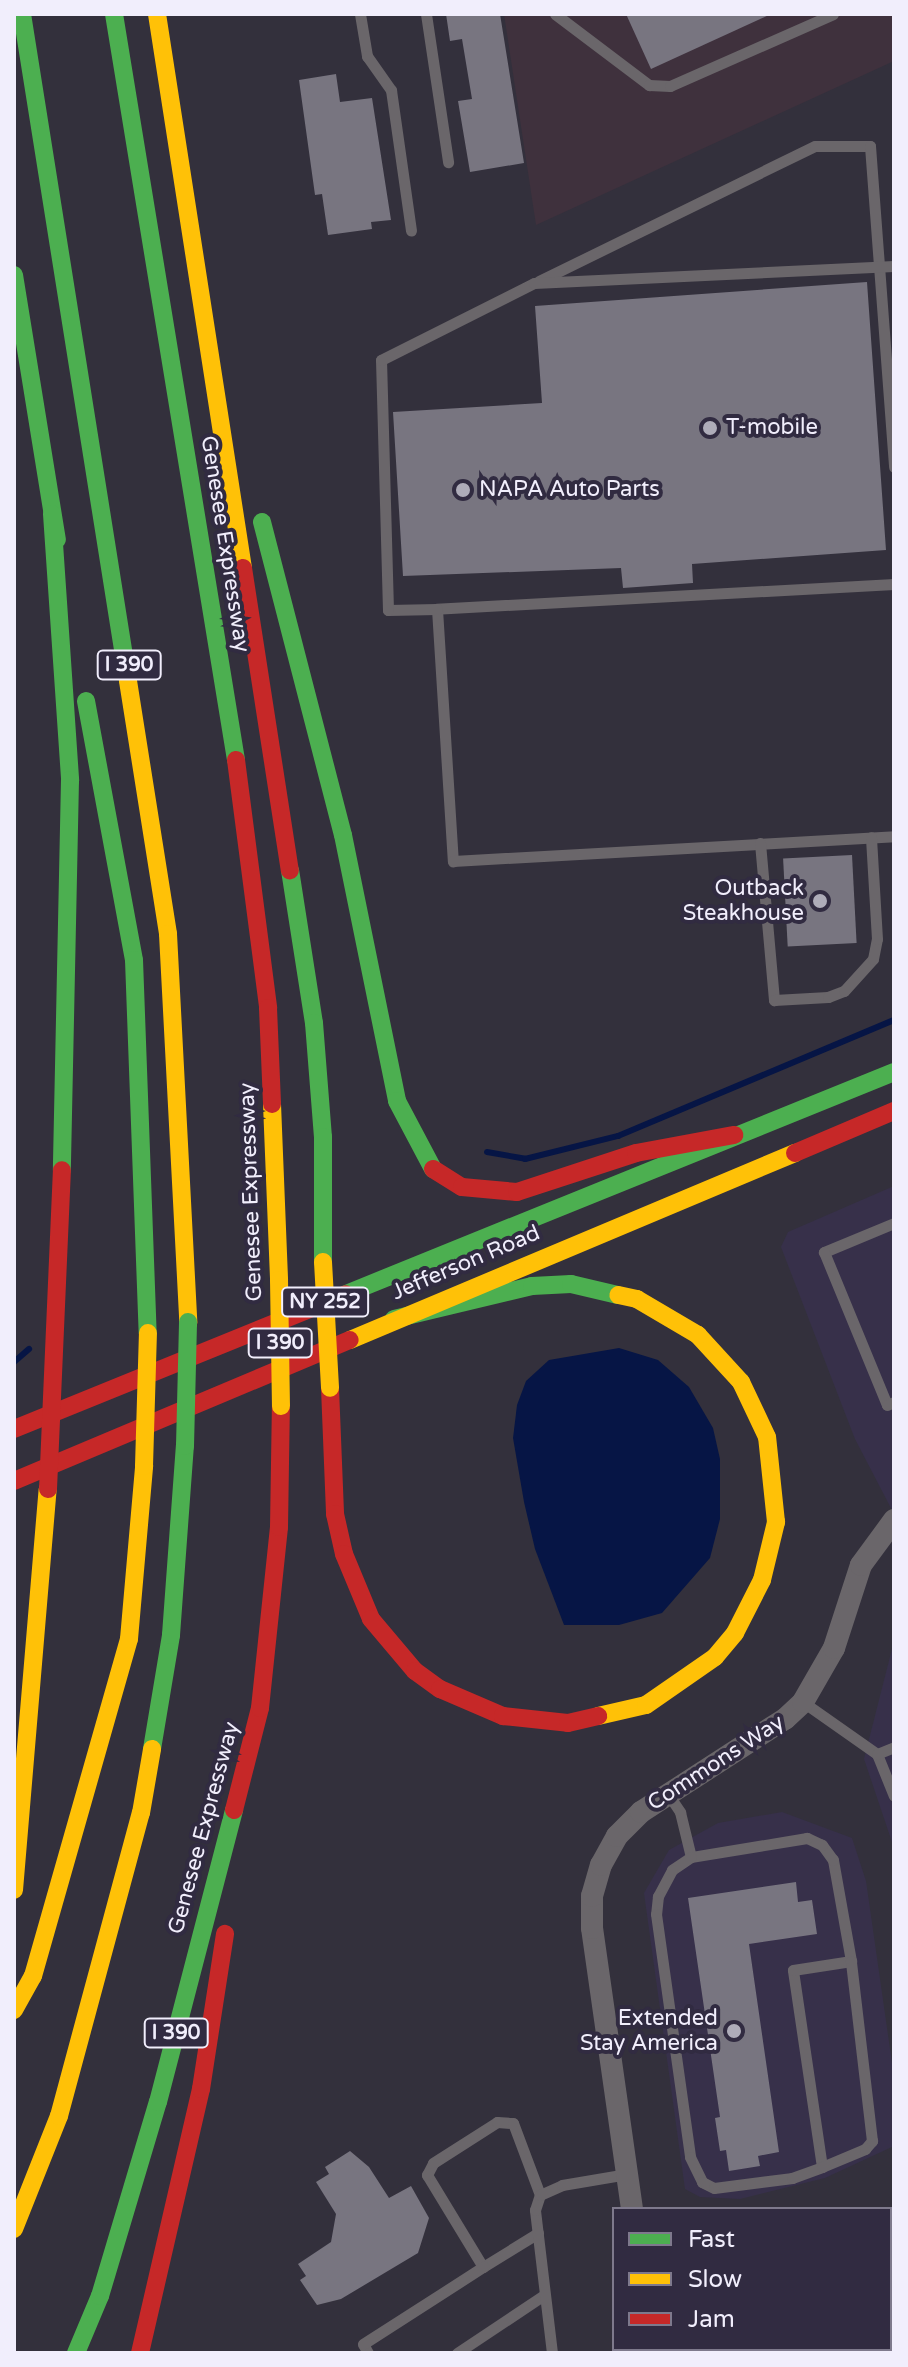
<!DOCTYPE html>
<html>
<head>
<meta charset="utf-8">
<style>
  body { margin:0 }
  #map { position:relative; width:908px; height:2367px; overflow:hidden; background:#33303c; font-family:"Varela Round",sans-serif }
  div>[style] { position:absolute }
  .built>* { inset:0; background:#37304a }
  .industrial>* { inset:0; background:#3f313d }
  .water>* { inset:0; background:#061545 }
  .stream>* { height:6px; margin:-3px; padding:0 3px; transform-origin:3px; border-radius:3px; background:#061545 }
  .building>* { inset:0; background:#787580; transform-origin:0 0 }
  .lane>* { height:11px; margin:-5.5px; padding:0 5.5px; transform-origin:5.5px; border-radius:5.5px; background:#6a666a }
  .street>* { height:22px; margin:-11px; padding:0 11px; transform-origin:11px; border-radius:11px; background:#6a666a }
  .fast>* { height:18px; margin:-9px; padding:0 9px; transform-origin:9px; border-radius:9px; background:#4caf50 }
  .slow>* { height:18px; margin:-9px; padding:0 9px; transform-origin:9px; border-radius:9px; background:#ffc107 }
  .jam>* { height:18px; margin:-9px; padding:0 9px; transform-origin:9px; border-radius:9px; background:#c62828 }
  .fast-bridge>* { height:18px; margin:-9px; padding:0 9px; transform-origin:9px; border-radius:9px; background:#4caf50 }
  .slow-bridge>* { height:18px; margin:-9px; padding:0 9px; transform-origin:9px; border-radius:9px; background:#ffc107 }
  .dots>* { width:22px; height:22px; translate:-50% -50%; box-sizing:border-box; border:4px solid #312b41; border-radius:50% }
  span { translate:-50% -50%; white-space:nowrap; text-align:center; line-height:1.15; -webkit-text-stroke:8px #312b41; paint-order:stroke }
  .shield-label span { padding:2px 6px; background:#312b41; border:2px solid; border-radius:6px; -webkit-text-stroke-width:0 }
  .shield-label { font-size:20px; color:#f1eefc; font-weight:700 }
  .poi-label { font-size:22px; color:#f1eefc }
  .left { translate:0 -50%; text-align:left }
  .right { translate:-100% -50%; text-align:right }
  .street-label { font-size:22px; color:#f1eefc }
  .frame { position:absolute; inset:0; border:16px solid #f1eefc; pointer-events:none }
  .legend { position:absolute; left:612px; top:2207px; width:280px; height:144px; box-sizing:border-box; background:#312b41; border:2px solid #7e798c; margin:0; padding:10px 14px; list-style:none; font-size:24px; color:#f1eefc }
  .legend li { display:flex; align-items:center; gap:16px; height:40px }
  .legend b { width:40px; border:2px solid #7e798c }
</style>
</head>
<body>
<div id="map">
  <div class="built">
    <div style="clip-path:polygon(894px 1186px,894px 1514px,855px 1439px,781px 1247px,788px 1232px)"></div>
    <div style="clip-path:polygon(894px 1641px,894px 1848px,864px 1759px)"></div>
    <div style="clip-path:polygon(782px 1812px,852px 1838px,866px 1881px,894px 2077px,894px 2146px,825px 2178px,740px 2199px,700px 2197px,685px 2189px,644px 1893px,669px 1850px,718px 1823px)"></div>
  </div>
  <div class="industrial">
    <div style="clip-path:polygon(504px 14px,894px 14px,894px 61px,536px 225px)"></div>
  </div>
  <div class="water">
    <div style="clip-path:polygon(619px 1348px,658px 1360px,689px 1387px,713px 1428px,720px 1459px,720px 1519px,710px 1558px,662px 1613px,619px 1625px,564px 1625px,535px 1549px,524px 1502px,513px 1438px,517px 1405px,526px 1381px,549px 1360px)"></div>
  </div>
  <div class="stream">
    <div style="left:487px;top:1152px;width:39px;rotate:10deg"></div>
    <div style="left:525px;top:1159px;width:96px;rotate:-13.9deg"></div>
    <div style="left:618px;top:1136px;width:299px;rotate:-22.8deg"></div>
    <div style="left:14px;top:1362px;width:20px;rotate:-41deg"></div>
  </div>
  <div class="building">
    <div style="clip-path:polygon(446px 14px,500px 14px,524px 163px,470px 172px,458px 101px,472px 99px,462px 39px,450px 41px)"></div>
    <div style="clip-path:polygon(626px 14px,771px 14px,651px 69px)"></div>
    <div style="clip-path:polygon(336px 74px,340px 102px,372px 98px,391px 220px,371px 222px,372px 229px,328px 235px,322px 194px,315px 195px,299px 80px)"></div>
    <div style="clip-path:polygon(867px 282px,886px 550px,692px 564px,693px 583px,623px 588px,621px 568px,403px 576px,393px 412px,542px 403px,535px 306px)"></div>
    <div style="left:852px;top:855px;width:88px;height:69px;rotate:87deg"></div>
    <div style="clip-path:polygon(796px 1882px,798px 1902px,812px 1900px,817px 1934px,749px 1944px,779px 2152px,758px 2156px,760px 2166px,729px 2171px,726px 2150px,720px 2151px,715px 2118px,720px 2117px,688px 1898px)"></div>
    <div style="clip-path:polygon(350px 2151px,369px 2167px,389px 2198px,411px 2186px,429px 2218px,418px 2253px,341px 2299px,317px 2305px,300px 2280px,306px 2276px,298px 2264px,331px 2242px,336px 2214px,316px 2182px,329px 2174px,325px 2167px)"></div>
  </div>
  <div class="lane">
    <div style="left:360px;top:14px;width:43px;rotate:80.5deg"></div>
    <div style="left:367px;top:56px;width:42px;rotate:54.8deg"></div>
    <div style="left:391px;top:90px;width:142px;rotate:81.9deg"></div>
    <div style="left:426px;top:14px;width:150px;rotate:81.5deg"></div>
    <div style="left:555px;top:14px;width:118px;rotate:37.1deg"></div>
    <div style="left:649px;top:85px;width:21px;rotate:3deg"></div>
    <div style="left:670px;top:86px;width:178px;rotate:-23.8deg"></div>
    <div style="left:539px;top:281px;width:307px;rotate:-26.1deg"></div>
    <div style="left:815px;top:146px;width:55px"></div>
    <div style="left:870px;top:146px;width:322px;rotate:85.7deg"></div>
    <div style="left:894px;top:584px;width:458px;rotate:176.9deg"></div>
    <div style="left:437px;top:609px;width:253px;rotate:86.4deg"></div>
    <div style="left:453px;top:861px;width:442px;rotate:-3.2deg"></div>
    <div style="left:437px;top:609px;width:49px;rotate:178.8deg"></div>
    <div style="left:388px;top:610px;width:250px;rotate:-91.6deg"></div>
    <div style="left:381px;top:360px;width:171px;rotate:-26.7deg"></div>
    <div style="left:534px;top:283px;width:360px;rotate:-2.7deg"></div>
    <div style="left:760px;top:843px;width:158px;rotate:84.9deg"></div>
    <div style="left:774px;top:1000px;width:54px;rotate:-3.2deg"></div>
    <div style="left:828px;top:997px;width:17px;rotate:-21deg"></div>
    <div style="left:844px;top:991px;width:43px;rotate:-47.8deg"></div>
    <div style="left:873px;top:959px;width:20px;rotate:-79deg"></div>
    <div style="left:877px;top:939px;width:102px;rotate:-93.4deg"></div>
    <div style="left:894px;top:1223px;width:76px;rotate:157.5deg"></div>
    <div style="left:824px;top:1252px;width:165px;rotate:67.6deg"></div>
    <div style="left:887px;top:1405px;width:8px;rotate:-23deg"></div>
    <div style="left:803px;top:1702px;width:90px;rotate:35.1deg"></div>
    <div style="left:877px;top:1754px;width:45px;rotate:68deg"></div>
    <div style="left:877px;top:1754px;width:18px;rotate:-22deg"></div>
    <div style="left:668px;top:1794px;width:22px;rotate:56deg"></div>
    <div style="left:680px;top:1812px;width:46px;rotate:76.3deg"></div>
    <div style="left:822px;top:2167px;width:199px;rotate:-98.4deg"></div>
    <div style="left:793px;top:1970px;width:59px;rotate:-8.8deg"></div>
    <div style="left:851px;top:1961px;width:103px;rotate:-100.1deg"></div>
    <div style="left:833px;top:1860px;width:19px;rotate:-126deg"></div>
    <div style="left:822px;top:1845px;width:17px;rotate:-155deg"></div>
    <div style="left:807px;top:1838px;width:118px;rotate:170.7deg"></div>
    <div style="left:691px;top:1857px;width:23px;rotate:146deg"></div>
    <div style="left:672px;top:1870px;width:30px;rotate:118deg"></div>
    <div style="left:658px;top:1896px;width:18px;rotate:96deg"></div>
    <div style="left:656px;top:1914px;width:245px;rotate:82deg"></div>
    <div style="left:690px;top:2157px;width:28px;rotate:64deg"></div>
    <div style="left:702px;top:2182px;width:13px;rotate:27deg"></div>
    <div style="left:714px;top:2188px;width:79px;rotate:-7.3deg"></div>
    <div style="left:792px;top:2178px;width:32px;rotate:-20deg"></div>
    <div style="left:822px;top:2167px;width:47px;rotate:-22.7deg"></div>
    <div style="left:865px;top:2149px;width:11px;rotate:-49deg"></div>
    <div style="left:872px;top:2141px;width:181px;rotate:-96.7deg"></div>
    <div style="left:538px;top:2233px;width:65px;rotate:148.3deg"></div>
    <div style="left:483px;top:2267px;width:108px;rotate:-121.3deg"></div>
    <div style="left:427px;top:2175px;width:13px;rotate:-63deg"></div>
    <div style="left:433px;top:2163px;width:76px;rotate:-32.6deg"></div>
    <div style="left:497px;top:2122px;width:16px;rotate:4deg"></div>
    <div style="left:513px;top:2123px;width:77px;rotate:69.4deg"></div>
    <div style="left:720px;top:2349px;width:4px;rotate:76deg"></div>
    <div style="left:857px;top:2349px;width:4px;rotate:63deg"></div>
    <div style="left:368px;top:2353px;width:10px;rotate:-119deg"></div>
    <div style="left:363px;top:2344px;width:143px;rotate:-32.7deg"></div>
    <div style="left:457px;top:2353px;width:105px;rotate:-33.7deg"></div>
    <div style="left:552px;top:2353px;width:144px;rotate:-96.8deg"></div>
    <div style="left:535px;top:2210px;width:16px;rotate:-72deg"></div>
    <div style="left:540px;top:2195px;width:24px;rotate:-24deg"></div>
    <div style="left:562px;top:2185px;width:66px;rotate:-9.6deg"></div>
  </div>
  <div class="street">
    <div style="left:632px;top:2209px;width:284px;rotate:-98.1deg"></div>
    <div style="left:592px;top:1928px;width:32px;rotate:-90deg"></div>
    <div style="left:592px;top:1896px;width:32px;rotate:-74deg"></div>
    <div style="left:601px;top:1865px;width:33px;rotate:-61deg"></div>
    <div style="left:617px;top:1836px;width:34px;rotate:-45deg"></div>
    <div style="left:641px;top:1812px;width:171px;rotate:-32.9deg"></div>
    <div style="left:785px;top:1719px;width:25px;rotate:-43deg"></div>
    <div style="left:803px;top:1702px;width:62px;rotate:-60.1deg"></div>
    <div style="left:834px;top:1648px;width:87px;rotate:-72deg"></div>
    <div style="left:861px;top:1565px;width:56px;rotate:-53.7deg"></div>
    <div style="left:652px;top:2349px;width:4px;rotate:76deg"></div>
  </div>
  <div class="fast">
    <div style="left:22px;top:14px;width:675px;rotate:80.97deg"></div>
    <div style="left:114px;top:14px;width:756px;rotate:80.71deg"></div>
    <div style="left:14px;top:275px;width:268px;rotate:80.8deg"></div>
    <div style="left:52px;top:514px;width:267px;rotate:86.1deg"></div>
    <div style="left:70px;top:780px;width:390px;rotate:91.2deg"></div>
    <div style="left:262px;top:522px;width:323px;rotate:75.5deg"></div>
    <div style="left:343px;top:835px;width:271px;rotate:78.5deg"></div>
    <div style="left:397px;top:1101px;width:77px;rotate:62.1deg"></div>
    <div style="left:86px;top:701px;width:263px;rotate:79.5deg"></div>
    <div style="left:134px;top:960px;width:373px;rotate:87.9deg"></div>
    <div style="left:290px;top:870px;width:155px;rotate:81.1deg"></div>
    <div style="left:314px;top:1023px;width:114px;rotate:85.5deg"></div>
    <div style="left:323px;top:1137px;width:125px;rotate:90deg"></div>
    <div style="left:346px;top:1294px;width:591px;rotate:-22.05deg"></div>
    <div style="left:394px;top:1319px;width:142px;rotate:-13.4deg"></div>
    <div style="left:532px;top:1286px;width:39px;rotate:-3deg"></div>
    <div style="left:571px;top:1284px;width:48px;rotate:13.2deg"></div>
    <div style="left:152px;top:1749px;width:116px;rotate:-80.5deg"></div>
    <div style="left:171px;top:1635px;width:190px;rotate:-85.8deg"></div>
    <div style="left:76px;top:2353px;width:62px;rotate:-67.2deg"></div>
    <div style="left:100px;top:2296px;width:202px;rotate:-73.4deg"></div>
    <div style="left:158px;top:2102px;width:302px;rotate:-75.4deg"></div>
  </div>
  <div class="slow">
    <div style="left:157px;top:14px;width:561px;rotate:81.18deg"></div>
    <div style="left:128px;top:681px;width:256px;rotate:81deg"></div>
    <div style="left:168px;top:934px;width:389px;rotate:87deg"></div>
    <div style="left:272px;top:1104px;width:176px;rotate:87.7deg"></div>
    <div style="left:350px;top:1340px;width:483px;rotate:-22.8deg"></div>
    <div style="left:598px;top:1716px;width:49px;rotate:-12.9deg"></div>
    <div style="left:646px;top:1705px;width:84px;rotate:-34.8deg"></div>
    <div style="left:715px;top:1657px;width:31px;rotate:-50deg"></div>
    <div style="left:735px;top:1633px;width:59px;rotate:-63deg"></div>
    <div style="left:762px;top:1580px;width:60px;rotate:-76.4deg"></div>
    <div style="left:776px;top:1522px;width:85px;rotate:-96deg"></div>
    <div style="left:767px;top:1437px;width:61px;rotate:-115.3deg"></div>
    <div style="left:741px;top:1382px;width:64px;rotate:-132.5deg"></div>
    <div style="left:698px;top:1335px;width:71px;rotate:-149.5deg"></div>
    <div style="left:637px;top:1299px;width:19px;rotate:-168deg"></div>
    <div style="left:14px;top:1890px;width:402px;rotate:-85.2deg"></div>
    <div style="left:14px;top:2010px;width:39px;rotate:-61deg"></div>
    <div style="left:33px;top:1976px;width:350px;rotate:-74.1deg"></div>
    <div style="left:129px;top:1639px;width:174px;rotate:-85deg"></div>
    <div style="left:14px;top:2229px;width:122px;rotate:-68.3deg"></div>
    <div style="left:59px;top:2116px;width:314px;rotate:-74.9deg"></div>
    <div style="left:141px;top:1813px;width:65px;rotate:-80.2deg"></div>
  </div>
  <div class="jam">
    <div style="left:243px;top:568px;width:306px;rotate:81.2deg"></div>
    <div style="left:236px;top:760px;width:250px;rotate:82.6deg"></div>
    <div style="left:268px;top:1008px;width:96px;rotate:87.6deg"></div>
    <div style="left:795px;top:1153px;width:108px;rotate:-23deg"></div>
    <div style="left:433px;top:1169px;width:34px;rotate:32deg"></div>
    <div style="left:462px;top:1187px;width:55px;rotate:5.2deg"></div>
    <div style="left:517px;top:1192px;width:125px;rotate:-18.1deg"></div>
    <div style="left:636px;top:1153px;width:100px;rotate:-10.4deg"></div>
    <div style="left:330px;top:1388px;width:126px;rotate:87.7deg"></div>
    <div style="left:335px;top:1514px;width:41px;rotate:77.3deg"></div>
    <div style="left:344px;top:1554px;width:70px;rotate:67.4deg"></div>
    <div style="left:371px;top:1619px;width:68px;rotate:49.8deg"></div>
    <div style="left:415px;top:1671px;width:31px;rotate:36deg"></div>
    <div style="left:440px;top:1689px;width:69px;rotate:23.2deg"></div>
    <div style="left:503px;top:1716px;width:65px;rotate:6.1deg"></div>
    <div style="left:568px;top:1723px;width:31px;rotate:-13deg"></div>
    <div style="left:14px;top:1429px;width:358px;rotate:-22.1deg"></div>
    <div style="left:14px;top:1481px;width:364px;rotate:-22.8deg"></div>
    <div style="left:48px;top:1489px;width:319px;rotate:-87.5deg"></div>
    <div style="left:234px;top:1810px;width:105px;rotate:-75.7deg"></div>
    <div style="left:260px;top:1708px;width:182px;rotate:-84deg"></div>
    <div style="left:279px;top:1527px;width:121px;rotate:-89.1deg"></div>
    <div style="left:140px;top:2353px;width:271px;rotate:-77deg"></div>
    <div style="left:201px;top:2089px;width:157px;rotate:-81.2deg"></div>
  </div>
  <div class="fast-bridge">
    <div style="left:185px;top:1446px;width:124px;rotate:-88.6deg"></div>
  </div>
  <div class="slow-bridge">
    <div style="left:323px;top:1262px;width:126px;rotate:86.8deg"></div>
    <div style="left:279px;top:1280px;width:126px;rotate:89.1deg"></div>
    <div style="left:144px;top:1466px;width:133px;rotate:-88.3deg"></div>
  </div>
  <div class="dots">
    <div style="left:710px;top:428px;background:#aeacb9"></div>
    <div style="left:463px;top:490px;background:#aeacb9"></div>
    <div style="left:820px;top:901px;background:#aeacb9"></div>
    <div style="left:734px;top:2031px;background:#aeacb9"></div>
  </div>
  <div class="shield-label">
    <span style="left:129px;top:665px">I 390</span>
    <span style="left:325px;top:1302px">NY 252</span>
    <span style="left:280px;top:1343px">I 390</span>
    <span style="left:176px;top:2033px">I 390</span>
  </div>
  <div class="poi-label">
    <span class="left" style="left:726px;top:428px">T-mobile</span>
    <span class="left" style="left:479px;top:490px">NAPA Auto Parts</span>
    <span class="right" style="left:804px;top:901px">Outback<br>Steakhouse</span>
    <span class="right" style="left:718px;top:2031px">Extended<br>Stay America</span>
  </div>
  <div class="street-label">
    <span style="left:225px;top:544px;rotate:81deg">Genesee Expressway</span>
    <span style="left:251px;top:1192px;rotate:-92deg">Genesee Expressway</span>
    <span style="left:466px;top:1263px;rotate:-23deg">Jefferson Road</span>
    <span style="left:716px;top:1763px;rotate:-33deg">Commons Way</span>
    <span style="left:204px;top:1828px;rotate:-75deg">Genesee Expressway</span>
  </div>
  <div class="frame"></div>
  <ul class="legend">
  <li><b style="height:10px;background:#4caf50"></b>Fast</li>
  <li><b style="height:10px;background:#ffc107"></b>Slow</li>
  <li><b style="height:10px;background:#c62828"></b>Jam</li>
  </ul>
</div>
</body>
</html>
